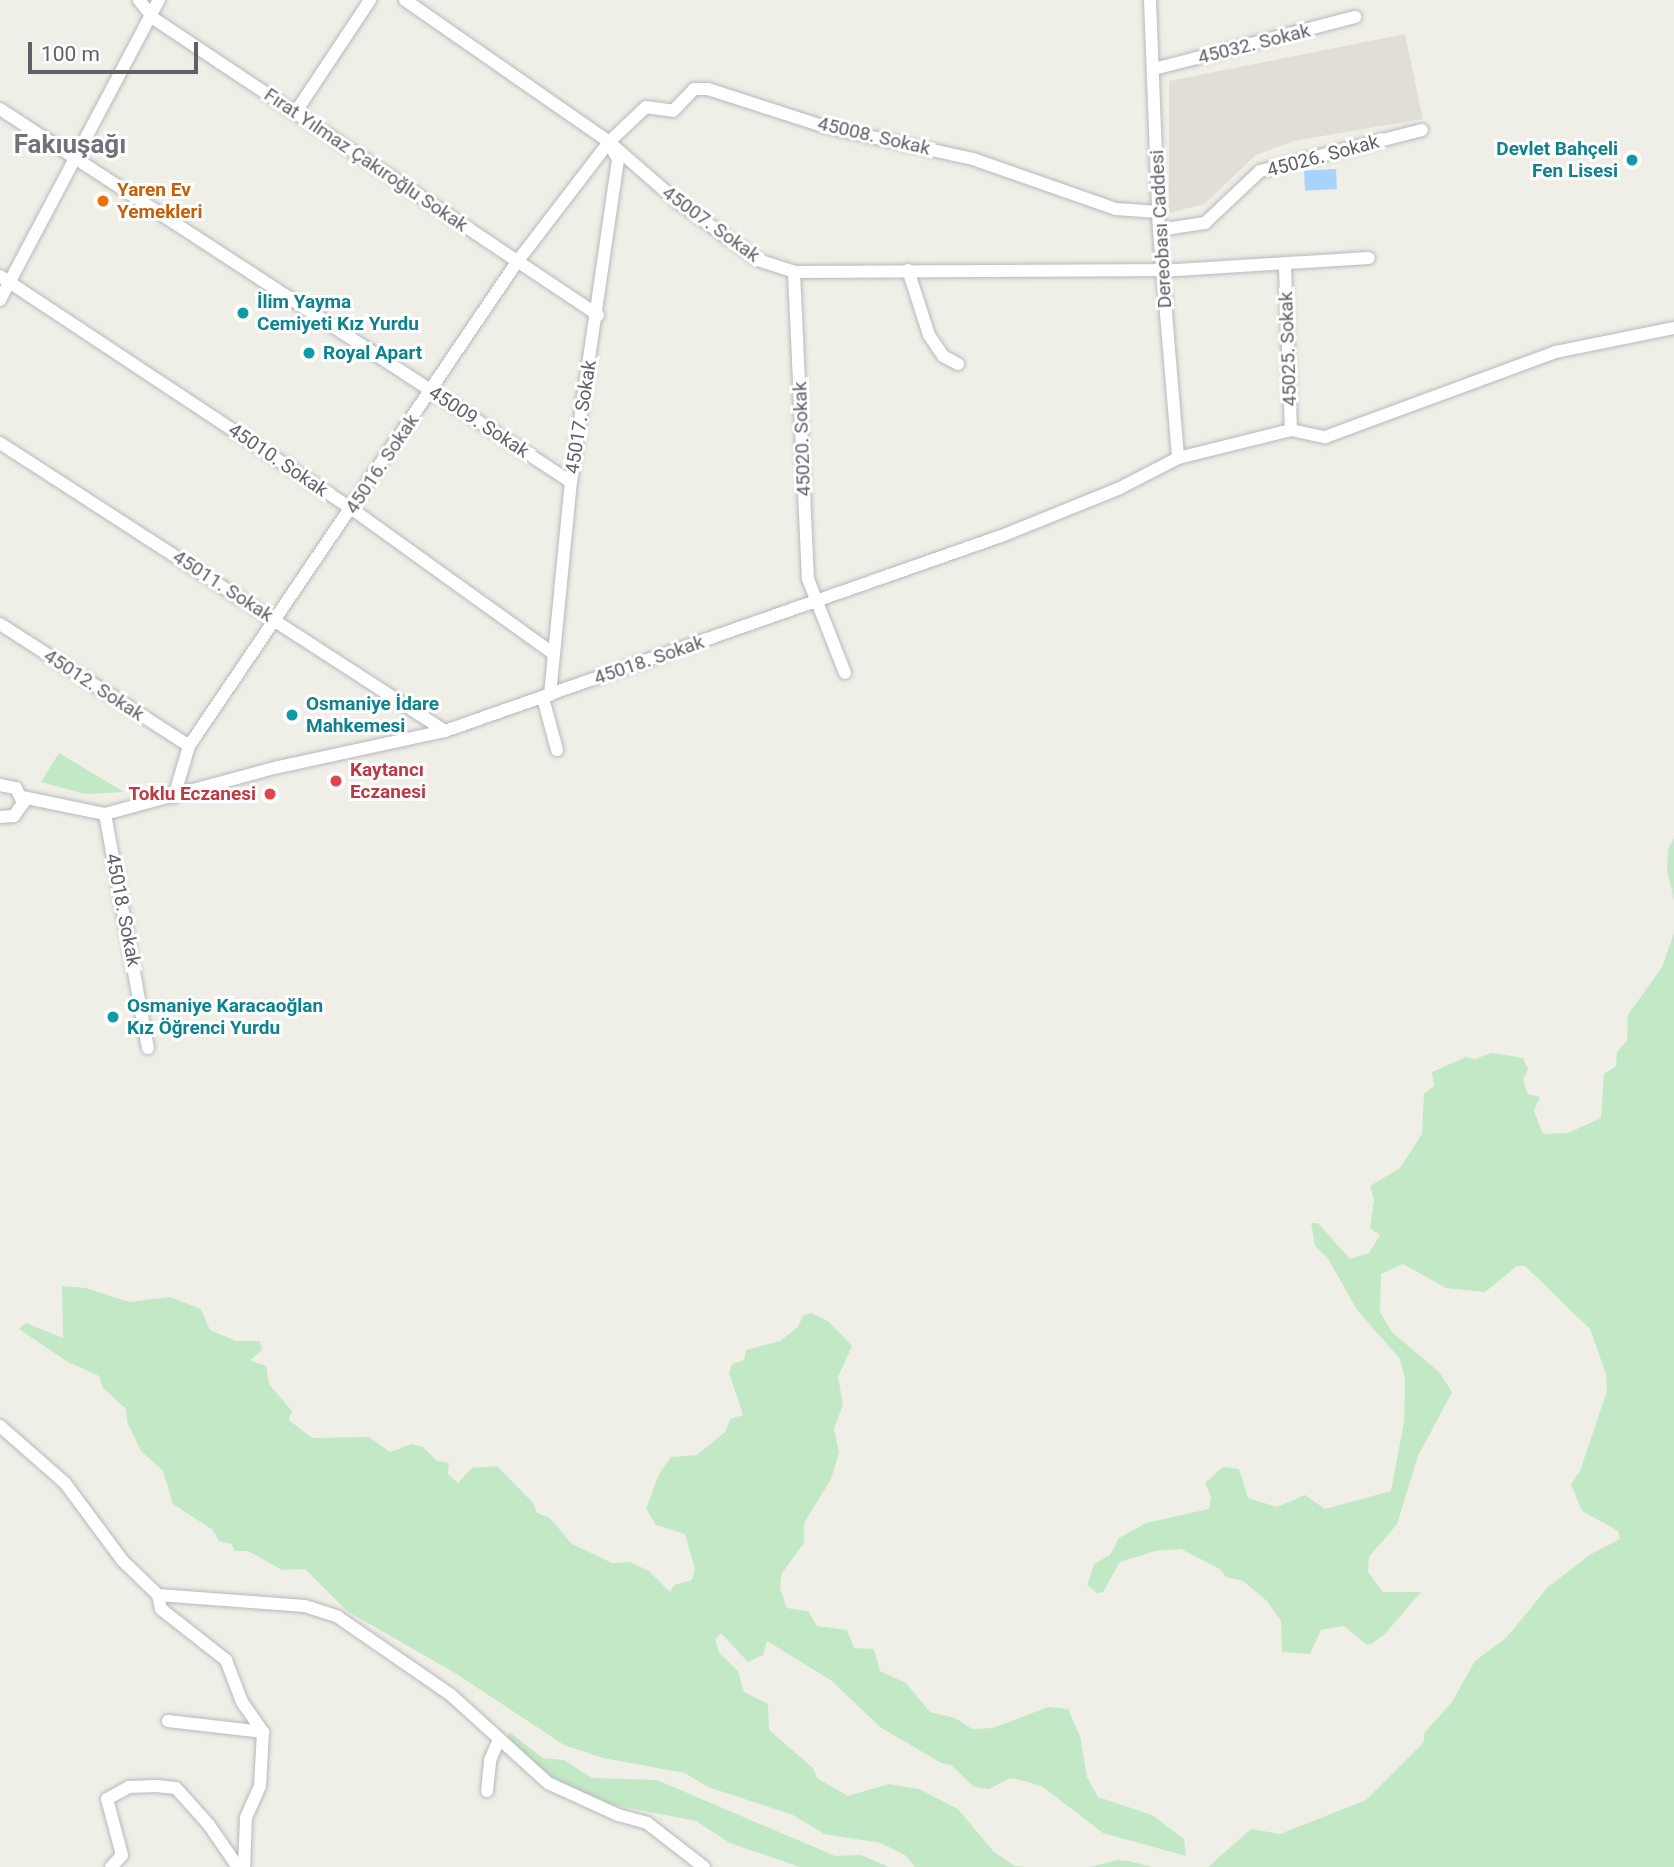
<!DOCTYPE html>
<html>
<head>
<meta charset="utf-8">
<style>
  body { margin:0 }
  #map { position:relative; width:1674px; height:1867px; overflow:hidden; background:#f0efe7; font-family:Roboto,sans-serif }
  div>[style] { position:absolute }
  .education>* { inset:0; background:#e0ded5 }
  .green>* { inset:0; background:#c3e8c5 }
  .water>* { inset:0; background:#a8d3ff; transform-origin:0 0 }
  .roads { filter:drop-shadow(0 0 2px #b7b9bd) drop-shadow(0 0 2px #b7b9bd) }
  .minor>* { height:12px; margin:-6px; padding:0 6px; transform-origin:6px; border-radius:6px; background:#fff }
  .dots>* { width:19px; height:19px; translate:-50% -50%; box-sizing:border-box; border:4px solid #fff; border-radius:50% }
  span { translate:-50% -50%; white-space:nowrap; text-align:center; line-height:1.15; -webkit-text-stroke:6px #fff; paint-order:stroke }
  .street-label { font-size:19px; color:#5e6167 }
  .culture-label { font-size:19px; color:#0d838f; font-weight:700 }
  .right { translate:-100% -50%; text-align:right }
  .left { translate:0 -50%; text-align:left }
  .food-label { font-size:19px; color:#c56008; font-weight:700 }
  .health-label { font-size:19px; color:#be3a42; font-weight:700 }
  .district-label { font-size:26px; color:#6f7379; font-weight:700 }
  .scale { position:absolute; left:28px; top:42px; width:170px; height:32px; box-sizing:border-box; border:4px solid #5e6167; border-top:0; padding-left:9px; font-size:21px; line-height:24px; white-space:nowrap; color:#5e6167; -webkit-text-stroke:5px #fff; paint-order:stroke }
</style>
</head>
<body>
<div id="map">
  <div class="education">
    <div style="clip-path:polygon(1405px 34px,1423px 119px,1293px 141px,1256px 155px,1204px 204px,1169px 213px,1169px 81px)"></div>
  </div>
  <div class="green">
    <div style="clip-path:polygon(59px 753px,124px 792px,85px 794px,41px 782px)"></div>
    <div style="clip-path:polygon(1674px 838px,1674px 900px,1667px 870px,1668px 849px)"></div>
    <div style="clip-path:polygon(1674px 933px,1674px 1867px,1208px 1867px,1251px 1829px,1280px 1834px,1366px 1800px,1424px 1742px,1424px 1733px,1452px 1702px,1475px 1661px,1507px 1637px,1548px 1587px,1591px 1554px,1620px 1539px,1618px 1531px,1582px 1511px,1571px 1484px,1580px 1471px,1607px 1391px,1606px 1374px,1590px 1329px,1525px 1266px,1517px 1266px,1485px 1292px,1446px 1288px,1403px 1264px,1381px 1274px,1380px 1312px,1392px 1332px,1439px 1372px,1452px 1392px,1418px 1456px,1397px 1524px,1369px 1557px,1368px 1572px,1383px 1592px,1421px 1592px,1384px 1635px,1371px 1644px,1367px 1645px,1344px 1626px,1321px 1630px,1310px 1654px,1282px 1652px,1281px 1621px,1267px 1601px,1243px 1581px,1226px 1577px,1220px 1569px,1181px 1549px,1155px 1551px,1120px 1562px,1103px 1592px,1097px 1593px,1087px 1585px,1094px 1564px,1110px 1555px,1119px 1538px,1146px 1523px,1209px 1509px,1211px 1497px,1205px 1483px,1223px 1467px,1239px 1469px,1248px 1498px,1277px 1507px,1305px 1495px,1325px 1509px,1391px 1491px,1404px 1422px,1405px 1380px,1400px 1359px,1357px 1310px,1327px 1257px,1315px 1246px,1311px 1223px,1318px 1223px,1350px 1259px,1369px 1253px,1380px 1235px,1370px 1228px,1374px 1200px,1370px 1186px,1400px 1168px,1422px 1134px,1424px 1094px,1434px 1086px,1432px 1072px,1466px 1057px,1475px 1059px,1492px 1053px,1523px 1058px,1528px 1069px,1523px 1080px,1528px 1094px,1540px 1097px,1534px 1111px,1543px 1134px,1568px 1133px,1601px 1118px,1604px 1074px,1616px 1066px,1617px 1052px,1627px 1040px,1628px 1015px,1662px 967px)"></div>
    <div style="clip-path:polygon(62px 1286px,86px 1288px,129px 1302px,170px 1297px,201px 1309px,210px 1330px,236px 1341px,260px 1341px,262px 1350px,250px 1360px,266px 1366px,269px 1384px,292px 1411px,289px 1420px,312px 1438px,369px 1437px,390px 1452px,412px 1444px,423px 1447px,437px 1461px,449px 1463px,448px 1474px,458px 1483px,472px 1468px,497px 1466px,533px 1503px,537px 1513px,550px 1518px,572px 1544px,612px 1563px,630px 1562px,649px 1571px,670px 1592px,674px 1585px,692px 1580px,695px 1569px,685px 1534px,656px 1525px,646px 1509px,659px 1474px,671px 1457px,697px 1455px,725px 1432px,730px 1419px,743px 1415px,729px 1373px,732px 1364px,744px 1360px,746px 1350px,780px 1341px,798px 1327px,803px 1316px,811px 1313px,828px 1321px,852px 1346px,838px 1377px,843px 1404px,834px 1429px,839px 1453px,831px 1479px,804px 1523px,804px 1543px,782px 1573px,780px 1588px,787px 1608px,808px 1611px,817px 1626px,847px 1630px,854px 1648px,874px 1649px,880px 1671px,906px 1683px,930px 1712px,955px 1718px,972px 1729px,993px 1728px,1048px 1707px,1068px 1709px,1080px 1736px,1087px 1777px,1098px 1797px,1152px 1815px,1184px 1839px,1186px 1856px,1103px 1833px,1043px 1787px,1028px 1782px,1010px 1778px,989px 1789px,974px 1787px,951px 1765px,941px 1763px,880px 1727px,832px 1681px,767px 1641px,763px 1655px,748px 1662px,721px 1633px,715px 1639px,720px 1654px,738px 1671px,744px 1692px,768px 1704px,769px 1730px,813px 1768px,817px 1778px,848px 1796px,889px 1784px,919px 1789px,958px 1809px,994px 1852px,1015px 1866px,1026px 1867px,915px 1867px,905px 1855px,881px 1843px,824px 1834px,793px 1815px,708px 1787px,685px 1773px,603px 1758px,564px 1745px,455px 1673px,347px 1611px,305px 1569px,282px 1570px,248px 1551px,235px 1551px,231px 1544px,219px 1541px,213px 1530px,173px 1504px,163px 1471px,141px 1451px,127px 1422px,126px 1409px,103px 1388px,99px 1376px,68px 1362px,19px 1329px,26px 1323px,63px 1338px)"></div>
    <div style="clip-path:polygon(509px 1732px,543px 1758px,564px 1760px,592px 1778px,657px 1780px,835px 1856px,861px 1855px,889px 1867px,800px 1867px,730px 1843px,696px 1821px,594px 1801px,554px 1781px,507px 1738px)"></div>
    <div style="clip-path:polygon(1117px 1860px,1129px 1861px,1152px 1867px,1090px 1867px)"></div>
  </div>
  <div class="water">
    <div style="left:1336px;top:169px;width:20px;height:32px;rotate:87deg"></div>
  </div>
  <div class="roads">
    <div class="minor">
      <div style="left:139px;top:0;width:23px;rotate:52deg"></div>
      <div style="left:153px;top:18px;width:535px;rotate:33.72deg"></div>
      <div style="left:405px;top:0;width:249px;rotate:34.8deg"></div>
      <div style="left:609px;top:142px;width:93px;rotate:41.1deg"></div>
      <div style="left:679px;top:203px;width:97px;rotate:35.8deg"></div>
      <div style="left:758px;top:260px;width:38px;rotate:18deg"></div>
      <div style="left:794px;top:272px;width:383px;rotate:-0.3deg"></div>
      <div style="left:1177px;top:270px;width:192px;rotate:-3.6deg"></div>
      <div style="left:1150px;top:0;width:230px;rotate:87.8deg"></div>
      <div style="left:1159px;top:230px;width:229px;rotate:85.2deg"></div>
      <div style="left:1154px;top:69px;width:208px;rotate:-14.5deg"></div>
      <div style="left:0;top:109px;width:682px;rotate:33.15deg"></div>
      <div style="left:295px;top:113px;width:136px;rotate:-56.4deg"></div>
      <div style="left:1159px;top:230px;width:47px;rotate:-8.7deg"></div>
      <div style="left:1205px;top:223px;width:76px;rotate:-43.4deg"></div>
      <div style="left:1260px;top:171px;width:167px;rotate:-14.2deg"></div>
      <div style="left:1285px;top:267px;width:163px;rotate:87.9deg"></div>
      <div style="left:908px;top:270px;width:68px;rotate:72.1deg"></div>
      <div style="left:929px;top:335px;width:25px;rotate:56deg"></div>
      <div style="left:943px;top:356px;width:17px;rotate:28deg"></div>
      <div style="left:794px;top:272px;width:307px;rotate:87.4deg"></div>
      <div style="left:808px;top:579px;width:101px;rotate:68.5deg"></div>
      <div style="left:0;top:276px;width:422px;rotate:33.5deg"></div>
      <div style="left:352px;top:509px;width:245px;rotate:35.7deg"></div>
      <div style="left:0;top:300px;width:340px;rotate:-62.1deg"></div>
      <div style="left:0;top:443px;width:530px;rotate:32.91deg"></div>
      <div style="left:0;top:624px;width:225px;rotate:32.8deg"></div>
      <div style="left:550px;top:695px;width:214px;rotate:-84.4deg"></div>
      <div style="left:571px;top:482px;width:326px;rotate:-81.7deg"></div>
      <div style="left:618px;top:159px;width:12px;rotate:-121deg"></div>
      <div style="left:543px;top:698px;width:54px;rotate:74.9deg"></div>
      <div style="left:0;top:785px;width:16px;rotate:11deg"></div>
      <div style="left:16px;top:788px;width:17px;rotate:65deg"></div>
      <div style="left:23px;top:803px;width:16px;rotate:125deg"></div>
      <div style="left:14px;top:816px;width:14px;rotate:176deg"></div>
      <div style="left:22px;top:797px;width:85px;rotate:11.6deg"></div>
      <div style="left:105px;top:814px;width:179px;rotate:-15.2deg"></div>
      <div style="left:278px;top:767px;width:171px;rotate:-12.2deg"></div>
      <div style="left:445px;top:731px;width:592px;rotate:-19.32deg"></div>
      <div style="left:1004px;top:535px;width:123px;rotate:-22deg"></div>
      <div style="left:1118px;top:489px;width:68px;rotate:-27.3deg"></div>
      <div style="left:1178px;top:458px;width:116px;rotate:-13.9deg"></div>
      <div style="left:1291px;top:430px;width:35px;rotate:12deg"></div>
      <div style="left:1325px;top:437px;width:246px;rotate:-20.2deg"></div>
      <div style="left:1556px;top:352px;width:120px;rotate:-11.5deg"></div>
      <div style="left:174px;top:797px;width:53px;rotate:-73.6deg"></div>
      <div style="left:189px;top:746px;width:585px;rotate:-55.88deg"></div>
      <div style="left:517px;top:262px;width:151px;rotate:-52.5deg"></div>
      <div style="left:609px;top:142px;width:51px;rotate:-43.4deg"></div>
      <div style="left:646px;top:107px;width:27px;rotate:8deg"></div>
      <div style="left:673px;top:111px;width:30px;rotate:-46deg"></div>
      <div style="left:694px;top:89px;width:14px"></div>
      <div style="left:708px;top:89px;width:124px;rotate:17.9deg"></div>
      <div style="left:826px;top:127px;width:150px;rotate:12.3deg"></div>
      <div style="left:973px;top:159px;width:151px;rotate:19.3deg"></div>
      <div style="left:1116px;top:209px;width:42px;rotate:4.1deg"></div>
      <div style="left:105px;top:814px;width:238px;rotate:79.6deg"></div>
      <div style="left:0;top:1426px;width:86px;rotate:41.2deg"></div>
      <div style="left:65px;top:1483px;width:97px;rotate:53.4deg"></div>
      <div style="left:123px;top:1561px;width:49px;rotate:44.2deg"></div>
      <div style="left:158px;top:1595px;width:14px;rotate:78deg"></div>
      <div style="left:161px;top:1609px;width:83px;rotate:38.1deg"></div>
      <div style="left:226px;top:1660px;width:45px;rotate:69.1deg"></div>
      <div style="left:242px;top:1702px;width:37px;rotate:55deg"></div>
      <div style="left:263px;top:1732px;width:54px;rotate:93.2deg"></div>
      <div style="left:260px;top:1786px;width:35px;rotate:114deg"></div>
      <div style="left:246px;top:1818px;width:49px;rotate:92.3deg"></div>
      <div style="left:158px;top:1595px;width:147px;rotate:4.3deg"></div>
      <div style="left:305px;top:1606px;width:35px;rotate:18deg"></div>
      <div style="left:338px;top:1617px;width:137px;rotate:34.6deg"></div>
      <div style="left:451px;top:1695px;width:131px;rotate:42.2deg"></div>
      <div style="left:548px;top:1783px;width:77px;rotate:24.6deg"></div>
      <div style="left:618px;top:1815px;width:30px;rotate:15deg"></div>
      <div style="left:647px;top:1823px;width:72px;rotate:37.7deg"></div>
      <div style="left:168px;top:1721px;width:96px;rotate:6.6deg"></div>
      <div style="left:487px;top:1791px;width:31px;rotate:-84deg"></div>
      <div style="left:490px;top:1760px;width:20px;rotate:-66deg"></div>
      <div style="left:111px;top:1867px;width:16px;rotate:-47deg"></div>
      <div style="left:122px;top:1855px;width:58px;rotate:-105deg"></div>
      <div style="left:107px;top:1799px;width:25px;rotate:-29deg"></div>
      <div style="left:129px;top:1787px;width:27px;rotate:-2deg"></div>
      <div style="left:156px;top:1786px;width:20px;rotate:6deg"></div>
      <div style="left:176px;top:1788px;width:50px;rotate:48.3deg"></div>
      <div style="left:209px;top:1825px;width:51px;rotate:55.4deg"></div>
    </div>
  </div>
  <div class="dots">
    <div style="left:1632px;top:160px;background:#0f9aa8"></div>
    <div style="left:103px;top:201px;background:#e8710a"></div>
    <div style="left:243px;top:313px;background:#0f9aa8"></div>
    <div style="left:309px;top:353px;background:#0f9aa8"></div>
    <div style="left:292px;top:715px;background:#0f9aa8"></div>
    <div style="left:336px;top:781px;background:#e0444e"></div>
    <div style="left:270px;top:794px;background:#e0444e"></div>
    <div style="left:113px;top:1017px;background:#0f9aa8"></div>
  </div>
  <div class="street-label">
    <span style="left:1254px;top:44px;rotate:-14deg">45032. Sokak</span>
    <span style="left:874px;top:136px;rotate:13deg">45008. Sokak</span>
    <span style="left:1323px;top:156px;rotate:-15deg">45026. Sokak</span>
    <span style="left:366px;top:160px;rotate:34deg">Fırat Yılmaz Çakıroğlu Sokak</span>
    <span style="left:711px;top:224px;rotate:36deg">45007. Sokak</span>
    <span style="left:1161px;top:229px;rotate:-93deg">Dereobası Caddesi</span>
    <span style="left:1288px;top:349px;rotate:-92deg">45025. Sokak</span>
    <span style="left:581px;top:417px;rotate:-81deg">45017. Sokak</span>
    <span style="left:479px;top:422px;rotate:33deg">45009. Sokak</span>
    <span style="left:802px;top:439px;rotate:-92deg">45020. Sokak</span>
    <span style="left:278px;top:460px;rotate:34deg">45010. Sokak</span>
    <span style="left:382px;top:464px;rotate:-56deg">45016. Sokak</span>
    <span style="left:223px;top:586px;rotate:33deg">45011. Sokak</span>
    <span style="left:649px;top:660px;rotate:-19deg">45018. Sokak</span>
    <span style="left:94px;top:685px;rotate:33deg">45012. Sokak</span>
    <span style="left:123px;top:910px;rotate:79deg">45018. Sokak</span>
  </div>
  <div class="culture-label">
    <span class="right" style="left:1618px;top:160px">Devlet Bahçeli<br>Fen Lisesi</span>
    <span class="left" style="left:257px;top:313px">İlim Yayma<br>Cemiyeti Kız Yurdu</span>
    <span class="left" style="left:323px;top:353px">Royal Apart</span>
    <span class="left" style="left:306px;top:715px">Osmaniye İdare<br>Mahkemesi</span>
    <span class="left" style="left:127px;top:1017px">Osmaniye Karacaoğlan<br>Kız Öğrenci Yurdu</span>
  </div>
  <div class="food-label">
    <span class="left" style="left:117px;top:201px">Yaren Ev<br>Yemekleri</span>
  </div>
  <div class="health-label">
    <span class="left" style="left:350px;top:781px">Kaytancı<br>Eczanesi</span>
    <span class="right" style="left:256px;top:794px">Toklu Eczanesi</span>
  </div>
  <div class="district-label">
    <span style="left:70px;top:145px">Fakıuşağı</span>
  </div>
  <div class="scale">100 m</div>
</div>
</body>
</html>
